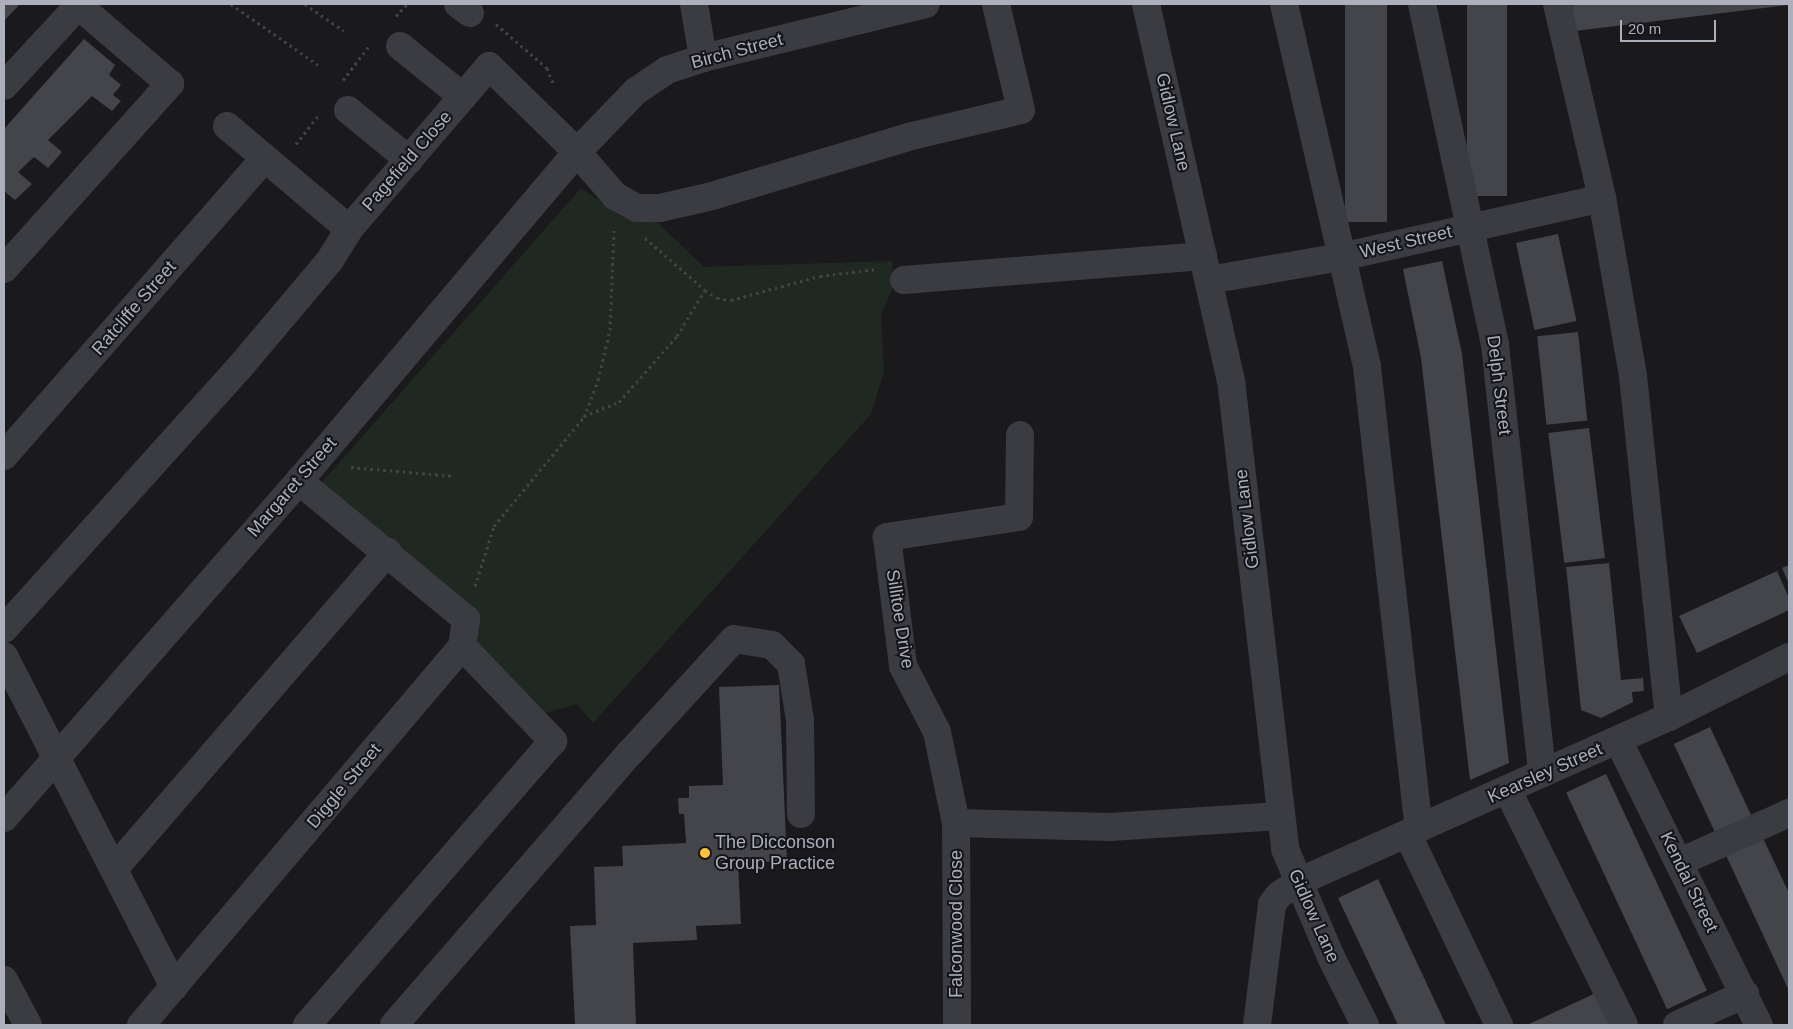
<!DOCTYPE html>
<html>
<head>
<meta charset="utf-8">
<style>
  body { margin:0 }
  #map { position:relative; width:1793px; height:1029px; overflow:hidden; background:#1a1a1d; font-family:Arial,sans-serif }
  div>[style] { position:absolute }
  .green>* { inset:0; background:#1f2921 }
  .building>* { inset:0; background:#44454a; transform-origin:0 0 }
  .path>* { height:3px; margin-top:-1.5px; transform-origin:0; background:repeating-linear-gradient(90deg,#414349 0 2.5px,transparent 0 6.5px) }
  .minor>* { height:28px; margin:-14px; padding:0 14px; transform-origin:14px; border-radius:14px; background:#3b3c42 }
  .dots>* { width:14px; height:14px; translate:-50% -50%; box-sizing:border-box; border:2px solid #151518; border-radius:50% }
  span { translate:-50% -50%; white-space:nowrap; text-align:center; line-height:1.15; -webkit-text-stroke:4px #151518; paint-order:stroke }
  .street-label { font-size:18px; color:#acb0bd }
  .poi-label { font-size:18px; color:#acb0bd }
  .left { translate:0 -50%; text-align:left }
  .frame { position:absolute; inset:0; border:5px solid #acb0bd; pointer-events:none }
  .scale { position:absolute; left:1620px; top:20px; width:96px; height:22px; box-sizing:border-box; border:2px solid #acb0bd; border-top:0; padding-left:6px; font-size:15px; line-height:18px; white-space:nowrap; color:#acb0bd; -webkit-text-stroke:4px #151518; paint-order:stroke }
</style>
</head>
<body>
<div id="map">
  <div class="green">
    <div style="clip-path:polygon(581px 188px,622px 217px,657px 222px,704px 267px,892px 261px,894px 286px,881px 314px,884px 372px,871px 414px,593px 723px,577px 704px,545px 713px,317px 488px)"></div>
  </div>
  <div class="building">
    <div style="clip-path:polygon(4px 4px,20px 4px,4px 21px)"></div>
    <div style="left:1345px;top:4px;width:42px;height:218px"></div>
    <div style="left:1467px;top:4px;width:40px;height:192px"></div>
    <div style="clip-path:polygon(1572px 4px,1789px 4px,1789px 5px,1575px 31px)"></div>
    <div style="clip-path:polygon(84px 39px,115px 65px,109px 75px,121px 85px,113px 95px,121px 101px,112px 111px,92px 96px,48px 140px,62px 152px,48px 168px,34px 157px,18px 172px,32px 184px,15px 200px,4px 191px,4px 129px)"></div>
    <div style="left:1558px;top:234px;width:89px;height:43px;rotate:78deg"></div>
    <div style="clip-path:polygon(1442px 261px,1462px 354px,1509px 763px,1470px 780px,1421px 358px,1403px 269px)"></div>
    <div style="left:1578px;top:332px;width:89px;height:41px;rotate:84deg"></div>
    <div style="left:1589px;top:428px;width:131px;height:41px;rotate:83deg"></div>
    <div style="clip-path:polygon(1609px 563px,1621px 680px,1643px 678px,1644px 691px,1632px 692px,1633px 702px,1601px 718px,1581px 710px,1566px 567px)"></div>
    <div style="clip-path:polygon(1789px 565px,1789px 584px,1782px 568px)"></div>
    <div style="clip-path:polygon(1777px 571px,1789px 598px,1789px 610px,1697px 653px,1679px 616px)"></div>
    <div style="clip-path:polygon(779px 685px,787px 861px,738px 863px,741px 924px,696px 926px,697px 940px,633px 943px,636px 1025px,575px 1025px,570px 926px,596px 925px,594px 867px,623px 866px,622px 846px,686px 843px,684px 814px,679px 814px,678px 798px,689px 798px,689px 786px,723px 785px,719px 687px)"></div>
    <div style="left:1710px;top:727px;width:102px;height:40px;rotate:65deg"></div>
    <div style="left:1606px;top:774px;width:239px;height:44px;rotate:65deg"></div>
    <div style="clip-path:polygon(1761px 834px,1789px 893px,1789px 991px,1724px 851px)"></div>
    <div style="clip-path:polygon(1378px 879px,1418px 965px,1446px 1025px,1398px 1025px,1338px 898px)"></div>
    <div style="clip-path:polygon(1598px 992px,1614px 1025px,1527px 1025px)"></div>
  </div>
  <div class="path">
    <div style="left:231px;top:4px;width:106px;rotate:35deg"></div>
    <div style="left:305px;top:4px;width:47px;rotate:34.7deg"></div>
    <div style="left:396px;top:16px;width:16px;rotate:-47deg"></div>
    <div style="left:496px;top:24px;width:67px;rotate:40.8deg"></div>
    <div style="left:547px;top:68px;width:19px;rotate:69deg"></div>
    <div style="left:343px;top:80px;width:44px;rotate:-52.4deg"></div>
    <div style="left:296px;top:144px;width:36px;rotate:-52deg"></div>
    <div style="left:645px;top:238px;width:79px;rotate:40.9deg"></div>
    <div style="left:705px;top:290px;width:14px;rotate:34deg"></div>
    <div style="left:717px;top:298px;width:14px;rotate:8deg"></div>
    <div style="left:731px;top:300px;width:92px;rotate:-15.1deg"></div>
    <div style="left:820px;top:276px;width:57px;rotate:-7deg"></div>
    <div style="left:584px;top:416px;width:38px;rotate:-22deg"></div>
    <div style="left:619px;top:402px;width:88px;rotate:-48.7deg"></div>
    <div style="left:677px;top:336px;width:54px;rotate:-58.7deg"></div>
    <div style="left:351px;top:467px;width:103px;rotate:5deg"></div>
    <div style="left:475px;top:586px;width:63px;rotate:-72.4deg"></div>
    <div style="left:494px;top:526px;width:141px;rotate:-50.5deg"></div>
    <div style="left:584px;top:417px;width:40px;rotate:-69deg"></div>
    <div style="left:598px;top:380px;width:51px;rotate:-76.5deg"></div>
    <div style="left:610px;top:330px;width:101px;rotate:-87.7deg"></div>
  </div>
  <div class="minor">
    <div style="left:458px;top:4px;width:15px;rotate:37deg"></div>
    <div style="left:694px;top:4px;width:55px;rotate:80.5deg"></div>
    <div style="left:1146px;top:4px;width:385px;rotate:77.3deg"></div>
    <div style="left:1231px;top:380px;width:472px;rotate:83.4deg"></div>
    <div style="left:1285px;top:849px;width:117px;rotate:66.9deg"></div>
    <div style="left:1331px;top:957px;width:76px;rotate:63.4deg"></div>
    <div style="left:1284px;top:4px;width:372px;rotate:77.1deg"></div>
    <div style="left:1367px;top:367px;width:465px;rotate:83.6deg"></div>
    <div style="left:1422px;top:4px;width:349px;rotate:77.9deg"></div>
    <div style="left:1495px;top:345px;width:431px;rotate:83.7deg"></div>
    <div style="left:1557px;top:4px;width:199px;rotate:76.9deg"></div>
    <div style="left:1602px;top:198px;width:181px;rotate:80.1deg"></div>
    <div style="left:1633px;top:376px;width:343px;rotate:84deg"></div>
    <div style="left:400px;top:46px;width:81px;rotate:39deg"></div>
    <div style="left:4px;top:86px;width:112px;rotate:-47.2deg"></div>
    <div style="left:348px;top:110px;width:79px;rotate:39.3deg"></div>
    <div style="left:227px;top:126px;width:160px;rotate:40.2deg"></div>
    <div style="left:4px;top:269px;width:249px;rotate:-48.1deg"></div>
    <div style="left:170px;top:84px;width:120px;rotate:-139.4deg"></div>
    <div style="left:904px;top:280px;width:300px;rotate:-4.6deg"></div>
    <div style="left:1209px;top:280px;width:134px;rotate:-9.9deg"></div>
    <div style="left:1341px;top:257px;width:268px;rotate:-12.7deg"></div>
    <div style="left:1020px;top:435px;width:82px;rotate:90.7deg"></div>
    <div style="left:1019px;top:517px;width:134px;rotate:171.4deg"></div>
    <div style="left:887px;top:537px;width:130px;rotate:82.9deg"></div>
    <div style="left:903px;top:666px;width:74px;rotate:62.7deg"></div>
    <div style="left:937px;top:732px;width:93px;rotate:78.2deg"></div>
    <div style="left:956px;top:823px;width:154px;rotate:1.5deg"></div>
    <div style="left:1110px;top:827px;width:171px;rotate:-3.7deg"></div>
    <div style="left:4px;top:456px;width:395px;rotate:-48.8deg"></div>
    <div style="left:299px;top:481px;width:217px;rotate:39.6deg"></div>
    <div style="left:466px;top:619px;width:27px;rotate:98deg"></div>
    <div style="left:4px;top:629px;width:353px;rotate:-48deg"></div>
    <div style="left:240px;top:367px;width:140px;rotate:-49.9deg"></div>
    <div style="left:330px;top:260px;width:36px;rotate:-58deg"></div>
    <div style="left:349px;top:229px;width:215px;rotate:-49.3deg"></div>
    <div style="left:489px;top:66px;width:123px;rotate:44.3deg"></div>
    <div style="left:577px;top:152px;width:58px;rotate:49.2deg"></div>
    <div style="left:615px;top:196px;width:25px;rotate:29deg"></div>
    <div style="left:637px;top:208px;width:23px"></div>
    <div style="left:660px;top:208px;width:53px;rotate:-13deg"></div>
    <div style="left:712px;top:196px;width:209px;rotate:-16.7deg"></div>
    <div style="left:912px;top:136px;width:112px;rotate:-13.4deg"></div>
    <div style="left:1021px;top:110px;width:109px;rotate:-103.3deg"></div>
    <div style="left:4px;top:656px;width:372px;rotate:62.8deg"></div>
    <div style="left:1618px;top:740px;width:318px;rotate:63.7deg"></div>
    <div style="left:1507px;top:789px;width:263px;rotate:63.6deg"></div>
    <div style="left:4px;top:818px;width:448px;rotate:-48.8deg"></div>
    <div style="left:299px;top:481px;width:431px;rotate:-49.8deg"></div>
    <div style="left:577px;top:152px;width:85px;rotate:-46deg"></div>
    <div style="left:636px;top:91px;width:37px;rotate:-34deg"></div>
    <div style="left:667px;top:70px;width:38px;rotate:-18deg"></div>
    <div style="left:703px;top:58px;width:229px;rotate:-13.6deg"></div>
    <div style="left:956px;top:823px;width:202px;rotate:89.7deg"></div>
    <div style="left:1408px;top:835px;width:211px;rotate:64.4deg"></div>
    <div style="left:1680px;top:862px;width:120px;rotate:-24.2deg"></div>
    <div style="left:114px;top:869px;width:419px;rotate:-49.2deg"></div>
    <div style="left:4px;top:980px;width:51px;rotate:61.9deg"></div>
    <div style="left:141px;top:1025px;width:497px;rotate:-49.7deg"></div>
    <div style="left:462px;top:646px;width:132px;rotate:46.2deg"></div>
    <div style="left:553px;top:741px;width:376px;rotate:130.9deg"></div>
    <div style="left:394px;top:1025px;width:360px;rotate:-49.1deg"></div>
    <div style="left:630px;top:753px;width:154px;rotate:-47.6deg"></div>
    <div style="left:734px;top:639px;width:38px;rotate:9deg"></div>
    <div style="left:772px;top:645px;width:27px;rotate:45deg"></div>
    <div style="left:791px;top:664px;width:57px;rotate:80.9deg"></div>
    <div style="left:800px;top:720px;width:94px;rotate:89.4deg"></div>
    <div style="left:1257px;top:1025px;width:122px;rotate:-82.9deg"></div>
    <div style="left:1272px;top:904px;width:11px;rotate:-52deg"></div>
    <div style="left:1279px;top:895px;width:23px;rotate:-34deg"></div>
    <div style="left:1298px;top:882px;width:406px;rotate:-24deg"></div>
    <div style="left:1669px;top:717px;width:134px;rotate:-26.6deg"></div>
    <div style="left:1677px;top:1025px;width:75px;rotate:-24.5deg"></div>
  </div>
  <div class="dots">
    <div style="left:705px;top:853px;background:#ffc430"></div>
  </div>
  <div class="street-label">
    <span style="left:737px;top:51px;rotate:-15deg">Birch Street</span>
    <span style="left:1173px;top:122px;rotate:77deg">Gidlow Lane</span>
    <span style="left:407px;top:161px;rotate:-49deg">Pagefield Close</span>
    <span style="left:1406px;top:242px;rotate:-13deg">West Street</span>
    <span style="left:134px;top:308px;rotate:-49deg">Ratcliffe Street</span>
    <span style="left:1499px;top:385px;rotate:83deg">Delph Street</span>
    <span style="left:292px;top:487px;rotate:-49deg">Margaret Street</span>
    <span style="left:1247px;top:519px;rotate:-97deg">Gidlow Lane</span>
    <span style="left:900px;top:619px;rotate:81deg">Sillitoe Drive</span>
    <span style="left:1545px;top:773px;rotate:-24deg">Kearsley Street</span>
    <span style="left:344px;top:786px;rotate:-50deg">Diggle Street</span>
    <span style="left:1689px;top:882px;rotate:64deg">Kendal Street</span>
    <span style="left:1314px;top:916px;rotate:66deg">Gidlow Lane</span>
    <span style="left:956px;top:924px;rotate:-90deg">Falconwood Close</span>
  </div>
  <div class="poi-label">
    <span class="left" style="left:715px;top:853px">The Dicconson<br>Group Practice</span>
  </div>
  <div class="frame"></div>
  <div class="scale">20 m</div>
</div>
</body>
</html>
